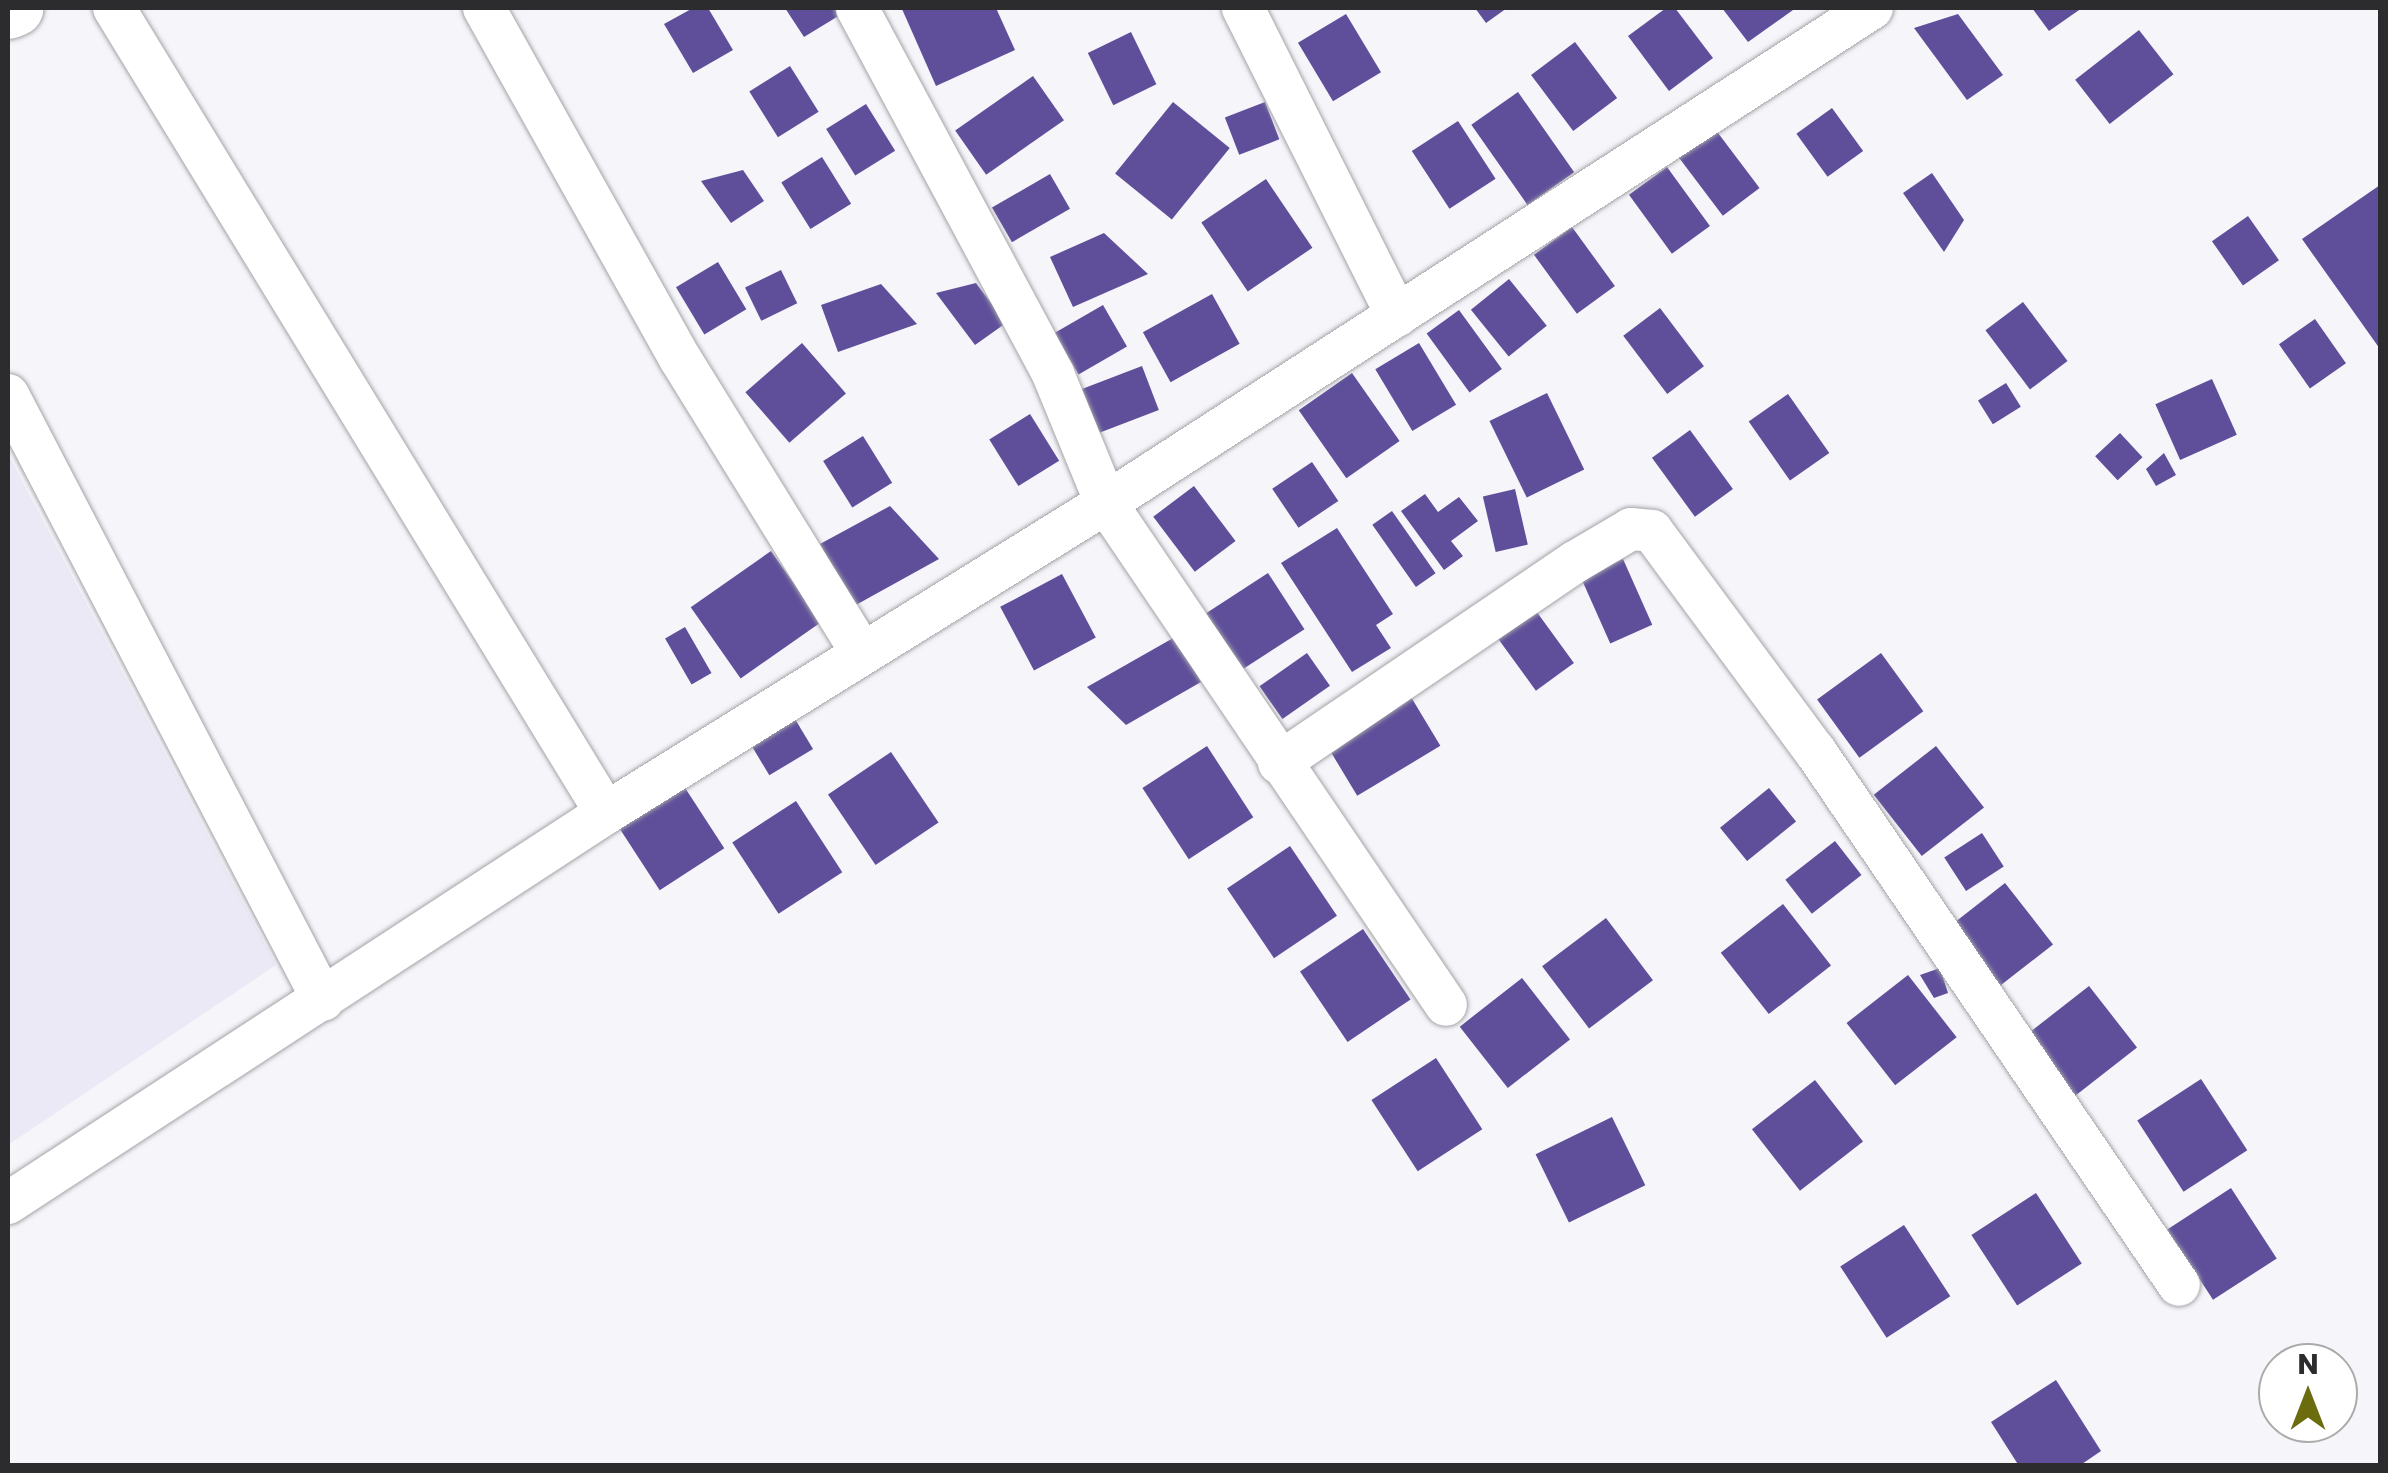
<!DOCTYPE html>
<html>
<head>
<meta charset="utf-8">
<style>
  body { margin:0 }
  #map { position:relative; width:2388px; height:1473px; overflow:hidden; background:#f6f5fa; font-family:Poppins,sans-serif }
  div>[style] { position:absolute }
  .built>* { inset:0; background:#eae9f5 }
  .building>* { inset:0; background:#5f4f9b; transform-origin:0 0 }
  .roads { filter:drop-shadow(0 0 2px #a4a4a8) drop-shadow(0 0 2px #a4a4a8) }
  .minor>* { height:42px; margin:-21px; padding:0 21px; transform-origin:21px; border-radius:21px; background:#fff }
  .trunk>* { height:55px; margin:-27.5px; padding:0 27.5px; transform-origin:27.5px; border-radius:27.5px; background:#fff }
  span { translate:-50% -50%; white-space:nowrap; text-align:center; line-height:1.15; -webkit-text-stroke:10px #fff; paint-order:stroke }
  .frame { position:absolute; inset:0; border:10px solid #2c2c2e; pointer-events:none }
  .north { position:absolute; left:2258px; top:1343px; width:100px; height:100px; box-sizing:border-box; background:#fff; border:2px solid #ababab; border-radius:50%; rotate:0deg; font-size:28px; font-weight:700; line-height:40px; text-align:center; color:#2c2c2e }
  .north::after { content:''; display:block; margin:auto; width:35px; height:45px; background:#6a6c0e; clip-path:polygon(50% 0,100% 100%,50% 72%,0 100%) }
</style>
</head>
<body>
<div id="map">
  <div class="built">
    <div style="clip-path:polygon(8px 454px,276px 965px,8px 1145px)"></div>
  </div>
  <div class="building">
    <div style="clip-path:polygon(693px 8px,708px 8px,733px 50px,693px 73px,664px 24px)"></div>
    <div style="clip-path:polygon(785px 8px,842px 8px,845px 12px,804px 37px)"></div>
    <div style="clip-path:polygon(905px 8px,996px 8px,1015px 50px,936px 86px,902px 9px)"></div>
    <div style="clip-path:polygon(1475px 8px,1507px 8px,1486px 23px)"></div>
    <div style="clip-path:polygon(1666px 8px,1675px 8px,1713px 58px,1669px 91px,1628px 36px)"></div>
    <div style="clip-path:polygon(1722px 8px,1791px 8px,1793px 10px,1748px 42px)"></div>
    <div style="clip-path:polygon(2032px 8px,2082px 8px,2049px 31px)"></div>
    <div style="left:1346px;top:14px;width:68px;height:56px;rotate:59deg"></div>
    <div style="clip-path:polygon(1958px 14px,2003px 75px,1967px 100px,1914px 28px)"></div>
    <div style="left:2139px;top:30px;width:56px;height:81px;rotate:52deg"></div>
    <div style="left:1131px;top:32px;width:58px;height:48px;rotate:64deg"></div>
    <div style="left:1575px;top:42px;width:70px;height:55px;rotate:53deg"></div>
    <div style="left:790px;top:66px;width:54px;height:48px;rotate:58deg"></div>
    <div style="left:1033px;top:76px;width:54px;height:95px;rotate:55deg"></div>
    <div style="left:1518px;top:92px;width:98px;height:57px;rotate:55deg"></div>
    <div style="left:1173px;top:102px;width:73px;height:92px;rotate:39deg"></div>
    <div style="left:1265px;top:102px;width:40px;height:43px;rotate:69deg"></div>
    <div style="left:866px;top:104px;width:55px;height:47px;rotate:58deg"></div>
    <div style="left:1832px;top:108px;width:53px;height:44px;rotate:54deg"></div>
    <div style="left:1458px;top:121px;width:69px;height:55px;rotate:57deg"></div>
    <div style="left:1715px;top:129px;width:74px;height:46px;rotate:53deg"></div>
    <div style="left:822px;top:157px;width:55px;height:48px;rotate:58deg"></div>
    <div style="left:1667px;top:167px;width:73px;height:47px;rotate:54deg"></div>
    <div style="clip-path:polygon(743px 170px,764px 201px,731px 223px,701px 181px)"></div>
    <div style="clip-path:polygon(1932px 173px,1964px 220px,1944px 252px,1903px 193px)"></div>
    <div style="left:1050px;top:174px;width:40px;height:67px;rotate:60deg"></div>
    <div style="left:1266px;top:179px;width:83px;height:78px;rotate:56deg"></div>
    <div style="clip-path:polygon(2380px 185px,2380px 349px,2302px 239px)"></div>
    <div style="left:2248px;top:216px;width:54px;height:44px;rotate:55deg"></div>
    <div style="left:1572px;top:227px;width:73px;height:47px;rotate:54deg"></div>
    <div style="clip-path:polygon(1104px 233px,1148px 274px,1073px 307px,1050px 257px)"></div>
    <div style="left:718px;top:262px;width:55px;height:49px;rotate:59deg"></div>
    <div style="left:781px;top:270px;width:37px;height:40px;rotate:64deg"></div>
    <div style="left:1509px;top:279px;width:60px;height:49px;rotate:51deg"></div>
    <div style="clip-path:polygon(976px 283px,1006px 323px,975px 345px,936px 293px)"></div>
    <div style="clip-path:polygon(881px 284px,917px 324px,838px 352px,821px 305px)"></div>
    <div style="left:1212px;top:294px;width:57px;height:79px;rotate:61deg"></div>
    <div style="left:2023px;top:302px;width:74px;height:47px;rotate:53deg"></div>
    <div style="left:1103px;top:305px;width:48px;height:56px;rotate:60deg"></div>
    <div style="left:1660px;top:308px;width:73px;height:46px;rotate:53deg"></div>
    <div style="left:1459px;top:310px;width:73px;height:40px;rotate:54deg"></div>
    <div style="left:2315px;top:319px;width:54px;height:44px;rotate:55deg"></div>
    <div style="left:802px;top:343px;width:67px;height:75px;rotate:49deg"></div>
    <div style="left:1419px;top:343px;width:72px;height:51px;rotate:59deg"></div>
    <div style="left:1142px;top:366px;width:47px;height:65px;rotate:69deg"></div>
    <div style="left:1352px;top:373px;width:83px;height:65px;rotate:55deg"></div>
    <div style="left:2212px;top:379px;width:61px;height:62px;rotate:66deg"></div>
    <div style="left:2006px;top:383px;width:28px;height:33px;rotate:58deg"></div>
    <div style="left:1547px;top:393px;width:85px;height:64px;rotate:64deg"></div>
    <div style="left:1788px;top:394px;width:72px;height:48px;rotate:55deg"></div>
    <div style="left:1030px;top:414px;width:55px;height:48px;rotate:58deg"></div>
    <div style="left:1690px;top:430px;width:73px;height:47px;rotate:54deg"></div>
    <div style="left:2120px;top:433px;width:33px;height:34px;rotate:47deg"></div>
    <div style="left:863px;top:436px;width:55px;height:47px;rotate:58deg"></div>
    <div style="clip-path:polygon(2164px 453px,2176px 475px,2156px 486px,2146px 469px)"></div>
    <div style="left:1312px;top:462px;width:47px;height:48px;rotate:56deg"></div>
    <div style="left:1194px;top:486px;width:69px;height:51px;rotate:53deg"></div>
    <div style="left:1515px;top:489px;width:57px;height:33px;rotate:77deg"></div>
    <div style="clip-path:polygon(1425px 494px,1438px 512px,1459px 497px,1478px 521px,1451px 541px,1463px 556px,1444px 570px,1401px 511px)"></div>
    <div style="clip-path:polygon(890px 506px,939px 559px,854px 606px,820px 544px)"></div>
    <div style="left:1392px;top:511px;width:76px;height:24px;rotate:55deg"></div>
    <div style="clip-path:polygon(1337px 528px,1393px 614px,1376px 625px,1391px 648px,1352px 672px,1281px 563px)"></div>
    <div style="left:771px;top:551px;width:87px;height:98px;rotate:55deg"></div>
    <div style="left:1623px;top:559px;width:72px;height:46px;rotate:66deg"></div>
    <div style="left:1268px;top:573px;width:67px;height:82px;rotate:57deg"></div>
    <div style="left:1062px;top:574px;width:72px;height:70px;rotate:62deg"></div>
    <div style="left:1531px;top:604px;width:73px;height:47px;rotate:54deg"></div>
    <div style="left:685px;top:627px;width:53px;height:23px;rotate:60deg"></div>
    <div style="clip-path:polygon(1175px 637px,1201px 682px,1126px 725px,1087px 687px)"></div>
    <div style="left:1307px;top:653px;width:40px;height:58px;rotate:55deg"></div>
    <div style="left:1881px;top:653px;width:72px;height:79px;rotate:54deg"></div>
    <div style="left:1411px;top:697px;width:57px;height:97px;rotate:59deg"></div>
    <div style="left:795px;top:719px;width:35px;height:51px;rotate:59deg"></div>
    <div style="left:1207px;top:746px;width:85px;height:77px;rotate:57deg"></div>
    <div style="left:1936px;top:746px;width:78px;height:79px;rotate:52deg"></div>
    <div style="left:891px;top:752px;width:85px;height:76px;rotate:56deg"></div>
    <div style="left:678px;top:777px;width:85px;height:77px;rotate:57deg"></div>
    <div style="left:1769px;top:788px;width:43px;height:63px;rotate:51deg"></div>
    <div style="left:796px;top:801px;width:85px;height:76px;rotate:57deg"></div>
    <div style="left:1982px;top:833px;width:40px;height:45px;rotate:57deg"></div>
    <div style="left:1835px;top:841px;width:43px;height:63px;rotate:52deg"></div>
    <div style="left:1290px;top:846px;width:84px;height:76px;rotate:56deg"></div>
    <div style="left:2005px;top:883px;width:78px;height:79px;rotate:52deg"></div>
    <div style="left:1783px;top:904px;width:78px;height:79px;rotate:52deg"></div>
    <div style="left:1606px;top:918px;width:78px;height:80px;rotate:53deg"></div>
    <div style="left:1363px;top:929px;width:85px;height:76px;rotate:56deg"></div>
    <div style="clip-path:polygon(1940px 968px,1948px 993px,1934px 998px,1920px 975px)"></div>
    <div style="left:1908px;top:975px;width:79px;height:78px;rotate:52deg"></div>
    <div style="left:1522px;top:978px;width:78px;height:79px;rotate:52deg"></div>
    <div style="left:2089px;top:986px;width:78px;height:80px;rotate:52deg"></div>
    <div style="left:1436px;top:1058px;width:85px;height:77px;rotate:57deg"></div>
    <div style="left:2201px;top:1079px;width:85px;height:76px;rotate:57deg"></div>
    <div style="left:1815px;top:1080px;width:78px;height:80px;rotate:52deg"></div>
    <div style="left:1612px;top:1117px;width:76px;height:85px;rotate:64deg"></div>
    <div style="left:2231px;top:1188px;width:84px;height:76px;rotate:57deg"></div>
    <div style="left:2036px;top:1193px;width:84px;height:77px;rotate:57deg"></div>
    <div style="left:1904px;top:1225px;width:85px;height:76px;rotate:57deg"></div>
    <div style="clip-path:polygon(2056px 1380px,2101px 1451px,2079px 1466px,2019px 1466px,1991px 1422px)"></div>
  </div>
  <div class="roads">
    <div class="minor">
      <div style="left:114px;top:8px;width:943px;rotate:58.57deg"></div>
      <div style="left:484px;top:8px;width:403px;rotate:60.8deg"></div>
      <div style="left:681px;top:360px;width:342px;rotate:58.3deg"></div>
      <div style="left:857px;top:8px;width:415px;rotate:61.8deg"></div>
      <div style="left:1053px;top:374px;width:139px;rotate:67.7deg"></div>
      <div style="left:1106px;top:503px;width:606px;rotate:55.89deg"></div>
      <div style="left:1243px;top:8px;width:344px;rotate:63.4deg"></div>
      <div style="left:8px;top:395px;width:682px;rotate:62.5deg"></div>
      <div style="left:1279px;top:763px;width:358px;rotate:-34.2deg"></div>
      <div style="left:1575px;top:562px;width:65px;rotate:-30.5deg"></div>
      <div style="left:1631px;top:529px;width:21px;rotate:5deg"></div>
      <div style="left:1652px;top:531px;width:274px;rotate:53.5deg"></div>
      <div style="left:1815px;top:751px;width:646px;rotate:55.72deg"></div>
      <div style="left:8px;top:1203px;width:714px;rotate:-33.11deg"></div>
      <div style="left:606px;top:813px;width:588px;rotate:-31.8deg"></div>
      <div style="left:1106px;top:503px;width:912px;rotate:-32.87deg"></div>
    </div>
    <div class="trunk">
      <div style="left:8px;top:11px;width:8px;rotate:-23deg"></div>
    </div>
  </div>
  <div class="frame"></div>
  <div class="north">N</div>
</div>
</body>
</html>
